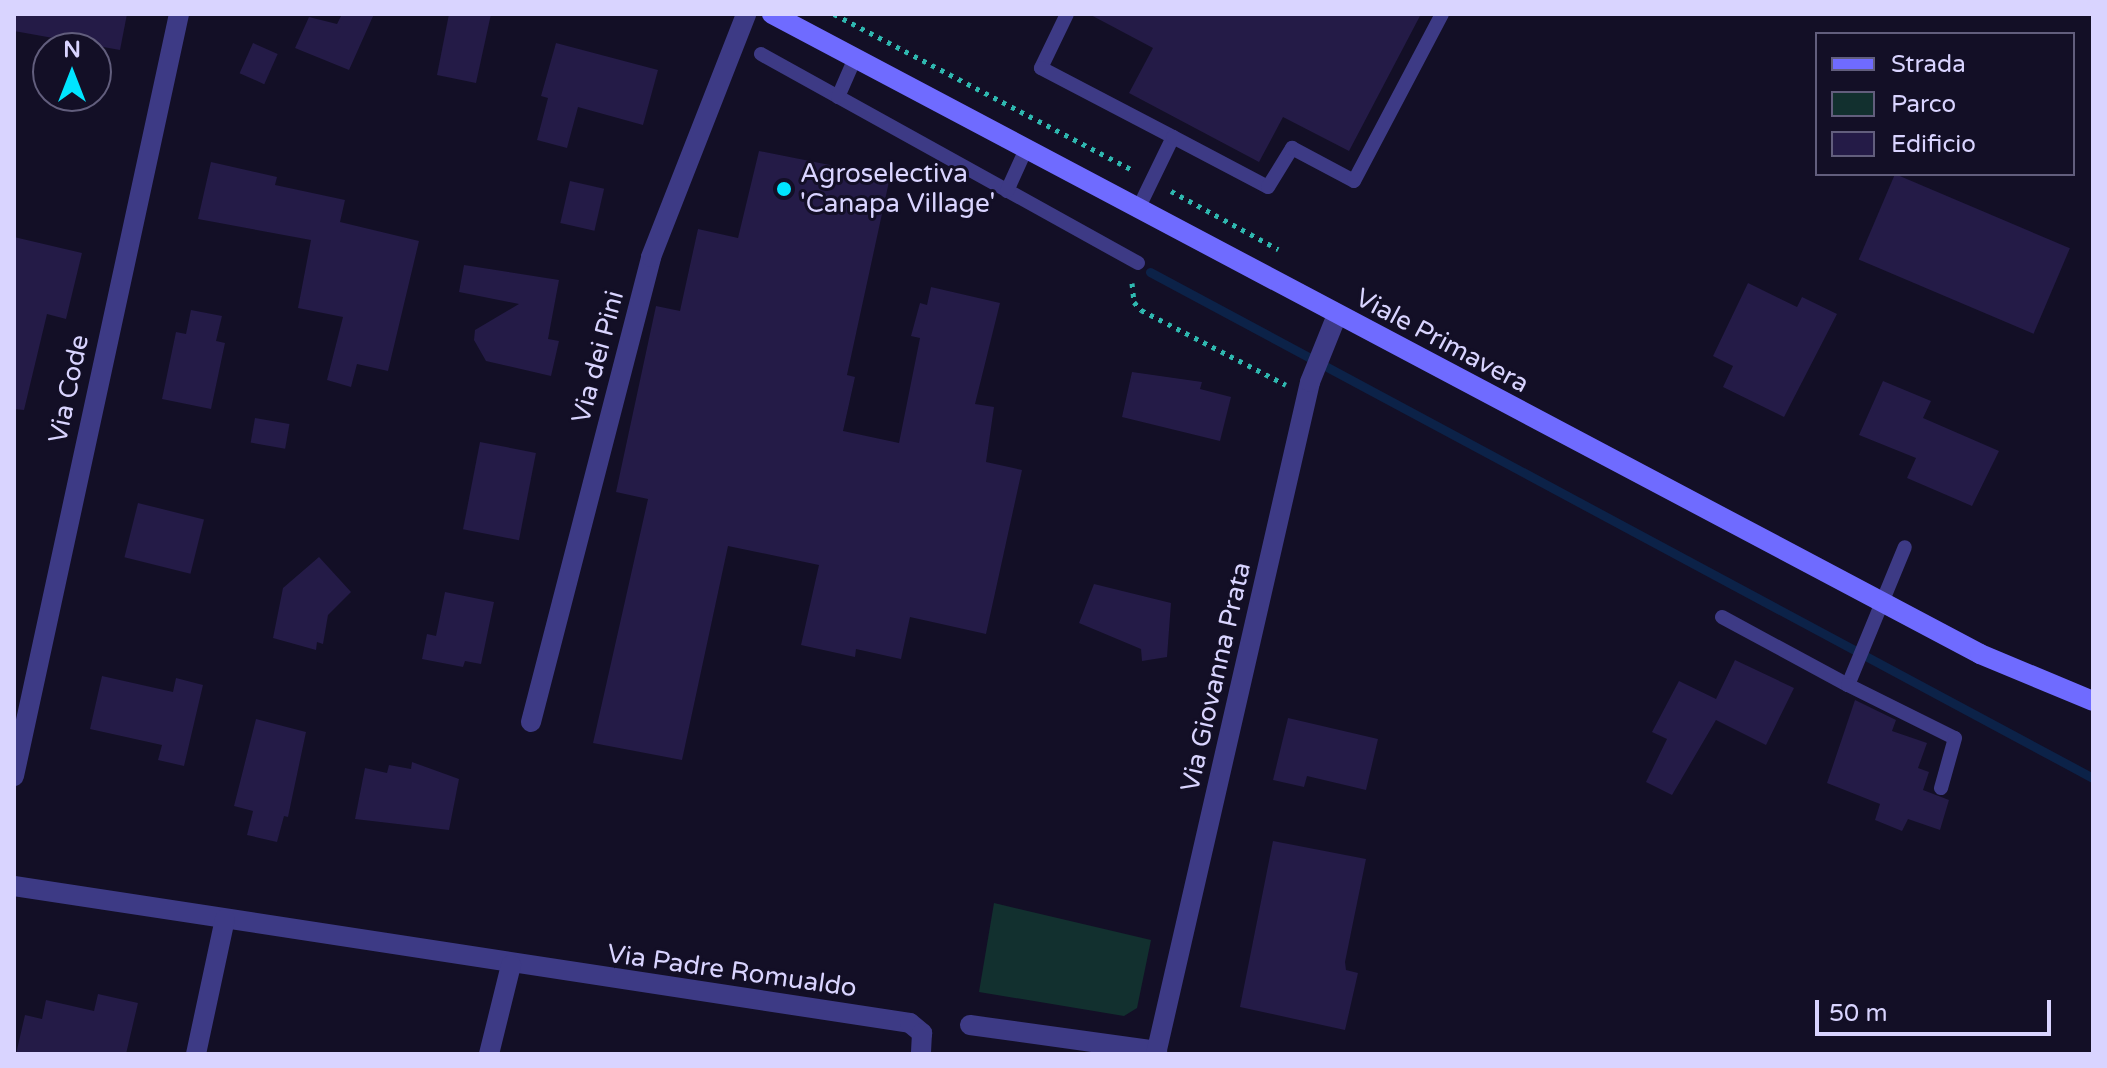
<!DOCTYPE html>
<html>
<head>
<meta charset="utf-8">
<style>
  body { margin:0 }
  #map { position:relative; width:2107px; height:1068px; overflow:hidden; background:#130f26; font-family:"Varela Round",sans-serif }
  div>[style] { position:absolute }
  .green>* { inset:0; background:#12302f }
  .stream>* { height:9px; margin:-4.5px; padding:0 4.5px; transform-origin:4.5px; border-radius:4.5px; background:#0c2248 }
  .building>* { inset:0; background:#241b47; transform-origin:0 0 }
  .path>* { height:5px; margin-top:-2.5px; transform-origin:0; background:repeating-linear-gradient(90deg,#2fb8b0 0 4px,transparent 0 10px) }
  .lane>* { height:14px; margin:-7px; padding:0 7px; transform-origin:7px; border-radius:7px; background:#3d3a85 }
  .street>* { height:20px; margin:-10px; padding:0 10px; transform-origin:10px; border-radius:10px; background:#3d3a85 }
  .secondary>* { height:20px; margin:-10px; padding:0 10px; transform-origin:10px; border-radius:10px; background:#6f6bff }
  .dots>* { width:22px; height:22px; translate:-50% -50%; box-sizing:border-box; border:4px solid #130f26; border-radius:50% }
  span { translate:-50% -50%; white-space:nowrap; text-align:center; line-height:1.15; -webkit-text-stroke:6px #130f26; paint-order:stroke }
  .poi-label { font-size:26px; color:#d9d4ff }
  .left { translate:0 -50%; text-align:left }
  .street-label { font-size:26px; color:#d9d4ff }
  .frame { position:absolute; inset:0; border:16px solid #d9d4ff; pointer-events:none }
  .legend { position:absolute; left:1815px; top:32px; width:260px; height:144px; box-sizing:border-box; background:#130f26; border:2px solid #625e7d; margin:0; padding:10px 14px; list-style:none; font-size:24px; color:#d9d4ff }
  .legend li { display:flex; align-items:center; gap:16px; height:40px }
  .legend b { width:40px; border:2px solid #625e7d }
  .north { position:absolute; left:32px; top:32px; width:80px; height:80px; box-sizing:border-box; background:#130f26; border:2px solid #625e7d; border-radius:50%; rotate:0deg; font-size:22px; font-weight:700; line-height:32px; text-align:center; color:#d9d4ff }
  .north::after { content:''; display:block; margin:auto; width:28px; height:36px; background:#00e5ff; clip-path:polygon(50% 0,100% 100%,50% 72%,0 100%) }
  .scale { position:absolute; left:1815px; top:1000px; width:236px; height:36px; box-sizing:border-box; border:4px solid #d9d4ff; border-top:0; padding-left:10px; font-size:24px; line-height:28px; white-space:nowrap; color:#d9d4ff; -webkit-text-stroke:6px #130f26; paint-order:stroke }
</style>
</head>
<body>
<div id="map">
  <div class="green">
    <div style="clip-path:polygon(994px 903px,1151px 940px,1137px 1008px,1124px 1016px,979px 992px)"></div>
  </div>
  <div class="stream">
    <div style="left:1150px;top:272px;width:1070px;rotate:28.22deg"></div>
  </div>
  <div class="building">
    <div style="clip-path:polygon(14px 14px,127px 14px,120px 50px,14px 31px)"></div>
    <div style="clip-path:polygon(342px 14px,374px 14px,349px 70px,295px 48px,309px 17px,337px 24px)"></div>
    <div style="clip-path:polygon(449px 14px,491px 14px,476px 83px,437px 75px)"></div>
    <div style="clip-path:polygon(1089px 14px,1421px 14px,1349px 151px,1283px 117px,1259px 162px,1129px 93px,1153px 48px)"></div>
    <div style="left:253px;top:43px;width:27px;height:33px;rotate:24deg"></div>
    <div style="clip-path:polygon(556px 43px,658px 70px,643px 125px,578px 107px,567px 148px,537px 140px,548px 98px,541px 96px)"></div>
    <div style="clip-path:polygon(759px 151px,890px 177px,847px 375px,855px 377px,843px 431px,899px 443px,920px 338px,911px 336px,920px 303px,927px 305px,931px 287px,1000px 303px,975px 404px,994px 407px,986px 462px,1022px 470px,986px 634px,910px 617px,901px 659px,856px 649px,855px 657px,801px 645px,819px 565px,728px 546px,682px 760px,593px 743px,648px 499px,616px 492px,656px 306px,680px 311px,698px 229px,738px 238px)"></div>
    <div style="clip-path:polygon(211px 162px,277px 177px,275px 185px,345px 200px,340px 222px,419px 241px,388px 371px,357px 364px,351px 387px,327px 380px,343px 317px,298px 308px,311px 240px,198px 219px)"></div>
    <div style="left:1895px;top:174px;width:190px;height:93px;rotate:23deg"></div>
    <div style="left:570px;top:181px;width:35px;height:43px;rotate:13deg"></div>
    <div style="clip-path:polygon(14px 237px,82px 253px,66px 319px,47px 314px,24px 410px,14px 409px)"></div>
    <div style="clip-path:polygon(464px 265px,559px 280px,548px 339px,559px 341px,551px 376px,486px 361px,474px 340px,475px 330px,519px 304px,459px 292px)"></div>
    <div style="clip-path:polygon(1748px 283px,1797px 307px,1802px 297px,1837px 314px,1784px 417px,1723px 387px,1733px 366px,1713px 356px)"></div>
    <div style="clip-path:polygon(191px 310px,222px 316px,216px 341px,225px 343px,211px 409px,162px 399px,176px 332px,186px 334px)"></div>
    <div style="clip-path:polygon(1132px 372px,1202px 382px,1200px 389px,1231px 397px,1220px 441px,1122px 417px)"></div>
    <div style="clip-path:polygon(1883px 381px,1931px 401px,1923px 418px,1999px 451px,1972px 506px,1907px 478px,1916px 458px,1859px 435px)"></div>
    <div style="left:255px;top:418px;width:35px;height:25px;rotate:10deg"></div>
    <div style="left:480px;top:442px;width:57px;height:89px;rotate:11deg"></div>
    <div style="left:138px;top:503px;width:68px;height:56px;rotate:14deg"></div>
    <div style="clip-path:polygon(319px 557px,351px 592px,328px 615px,323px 644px,317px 642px,316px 650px,273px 638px,283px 588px)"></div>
    <div style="clip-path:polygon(1094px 584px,1171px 603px,1167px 657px,1142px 661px,1141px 649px,1079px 623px)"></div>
    <div style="clip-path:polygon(445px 592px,494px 602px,481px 664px,465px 661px,463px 667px,422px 659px,427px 634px,436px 636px)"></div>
    <div style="clip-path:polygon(1735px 660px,1794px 688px,1766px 745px,1716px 720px,1672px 795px,1646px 782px,1667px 739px,1652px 732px,1679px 681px,1716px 699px)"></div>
    <div style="clip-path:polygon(102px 676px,173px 692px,176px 678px,203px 685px,184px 766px,158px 760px,162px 745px,90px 729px)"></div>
    <div style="clip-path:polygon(1855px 700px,1896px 720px,1892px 731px,1927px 743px,1918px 768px,1929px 772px,1923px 790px,1949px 800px,1940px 830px,1908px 819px,1902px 831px,1875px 820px,1880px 804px,1827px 783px)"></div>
    <div style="clip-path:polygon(1288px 718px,1378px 739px,1366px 790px,1307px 776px,1304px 787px,1273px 780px)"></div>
    <div style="clip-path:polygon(256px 719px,306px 732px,288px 817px,284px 816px,277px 842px,247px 835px,253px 811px,234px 806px)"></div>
    <div style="clip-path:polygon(412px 762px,459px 779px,449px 830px,355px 819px,365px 768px,387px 773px,389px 765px,411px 769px)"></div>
    <div style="clip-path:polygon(1273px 841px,1366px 859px,1345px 962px,1346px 970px,1358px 973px,1345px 1030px,1240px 1007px)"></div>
    <div style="clip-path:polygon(98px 994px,138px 1003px,126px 1054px,16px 1054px,25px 1015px,42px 1019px,46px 1000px,94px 1011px)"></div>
  </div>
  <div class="path">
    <div style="left:834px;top:14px;width:339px;rotate:27.6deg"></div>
    <div style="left:1171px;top:191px;width:122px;rotate:28.5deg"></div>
    <div style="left:1132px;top:283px;width:19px;rotate:84deg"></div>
    <div style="left:1134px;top:302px;width:11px;rotate:49deg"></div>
    <div style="left:1141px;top:310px;width:163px;rotate:27.3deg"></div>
  </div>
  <div class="lane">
    <div style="left:1067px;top:14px;width:60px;rotate:115.7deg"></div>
    <div style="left:1041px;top:68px;width:149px;rotate:27.6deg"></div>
    <div style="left:1173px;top:137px;width:80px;rotate:115.9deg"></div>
    <div style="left:761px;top:54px;width:431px;rotate:29deg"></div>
    <div style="left:838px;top:97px;width:43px;rotate:-66.4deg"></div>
    <div style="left:1173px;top:137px;width:107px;rotate:27.8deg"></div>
    <div style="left:1268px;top:187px;width:46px;rotate:-58.4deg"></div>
    <div style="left:1292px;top:148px;width:70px;rotate:28deg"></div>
    <div style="left:1354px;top:181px;width:189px;rotate:-62.2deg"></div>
    <div style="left:1007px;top:191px;width:46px;rotate:-65.7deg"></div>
    <div style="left:1722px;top:617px;width:143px;rotate:28.4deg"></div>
    <div style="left:1848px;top:685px;width:149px;rotate:-67.6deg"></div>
    <div style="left:1848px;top:685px;width:119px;rotate:26.4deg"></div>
    <div style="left:1955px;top:738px;width:52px;rotate:105.6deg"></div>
  </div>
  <div class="street">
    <div style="left:531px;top:722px;width:480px;rotate:-75.5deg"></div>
    <div style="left:651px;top:257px;width:261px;rotate:-68.6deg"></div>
    <div style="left:14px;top:776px;width:780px;rotate:-77.78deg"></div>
    <div style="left:14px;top:886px;width:906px;rotate:8.69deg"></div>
    <div style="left:910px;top:1023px;width:16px;rotate:40deg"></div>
    <div style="left:922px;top:1033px;width:21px;rotate:93deg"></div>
    <div style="left:970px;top:1025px;width:189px;rotate:7.9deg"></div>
    <div style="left:196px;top:1054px;width:138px;rotate:-77.9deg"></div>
    <div style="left:489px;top:1054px;width:92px;rotate:-76.1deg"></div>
    <div style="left:1156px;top:1054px;width:689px;rotate:-77.09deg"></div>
    <div style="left:1310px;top:382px;width:72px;rotate:-68.1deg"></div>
  </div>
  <div class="secondary">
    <div style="left:772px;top:14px;width:1367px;rotate:27.91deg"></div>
    <div style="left:1980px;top:654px;width:122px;rotate:22.6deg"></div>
  </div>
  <div class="dots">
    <div style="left:784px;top:189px;background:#00e5ff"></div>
  </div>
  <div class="poi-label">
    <span class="left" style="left:800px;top:189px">Agroselectiva<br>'Canapa Village'</span>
  </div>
  <div class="street-label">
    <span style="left:1442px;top:341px;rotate:28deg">Viale Primavera</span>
    <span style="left:598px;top:357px;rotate:-75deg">Via dei Pini</span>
    <span style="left:69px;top:389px;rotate:-78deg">Via Code</span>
    <span style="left:1216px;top:677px;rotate:-77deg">Via Giovanna Prata</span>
    <span style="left:732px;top:971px;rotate:8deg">Via Padre Romualdo</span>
  </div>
  <div class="frame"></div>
  <ul class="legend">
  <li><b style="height:10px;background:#6f6bff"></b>Strada</li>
  <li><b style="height:22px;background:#12302f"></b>Parco</li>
  <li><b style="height:22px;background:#241b47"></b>Edificio</li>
  </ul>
  <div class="north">N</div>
  <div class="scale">50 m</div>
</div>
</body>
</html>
